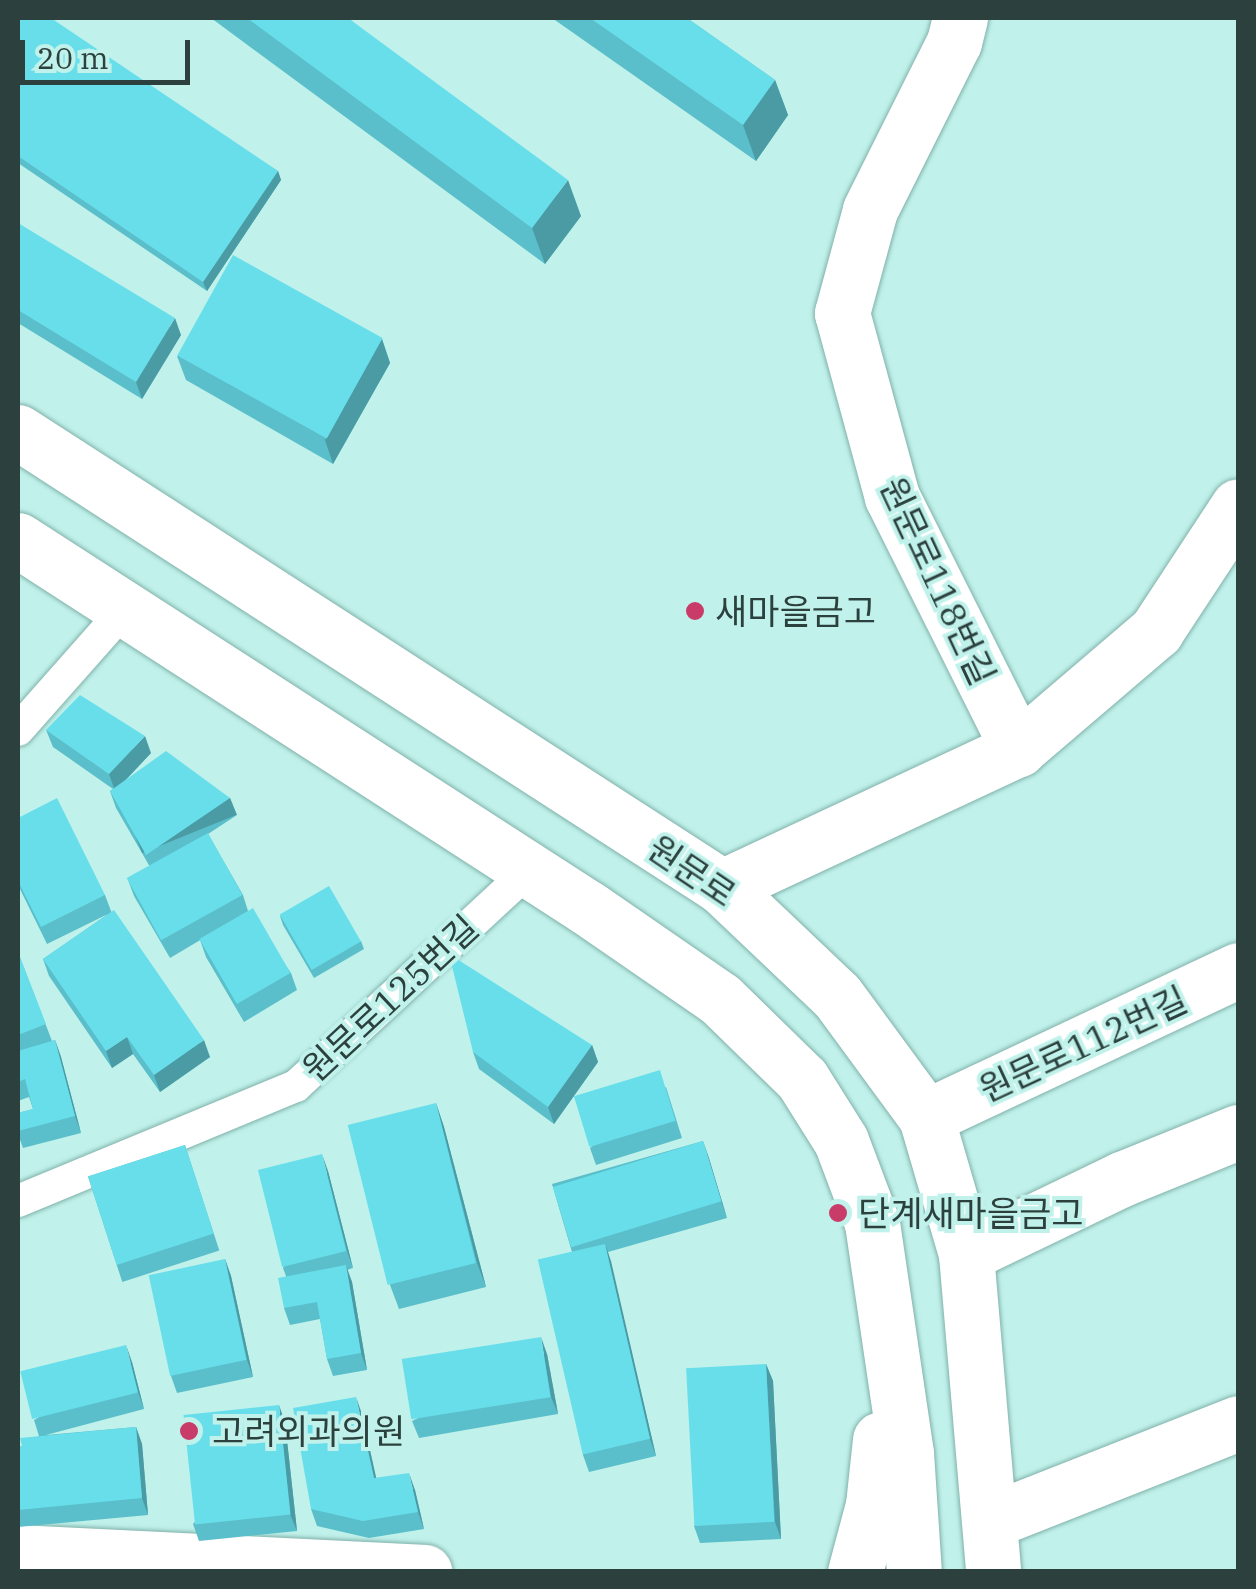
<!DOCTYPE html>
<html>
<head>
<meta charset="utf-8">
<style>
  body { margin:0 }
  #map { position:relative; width:1256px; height:1589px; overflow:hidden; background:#c0f2eb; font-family:"IBM Plex Serif","Noto Sans KR",serif }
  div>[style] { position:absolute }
  .roads { filter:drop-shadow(0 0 2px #81b1aa) drop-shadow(0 0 2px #81b1aa) }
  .lane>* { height:32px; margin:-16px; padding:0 16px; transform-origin:16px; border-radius:16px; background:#fff }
  .street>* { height:55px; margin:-27.5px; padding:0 27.5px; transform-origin:27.5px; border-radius:27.5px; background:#fff }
  .secondary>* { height:55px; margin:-27.5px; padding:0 27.5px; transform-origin:27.5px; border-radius:27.5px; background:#fff }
  .wall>* { inset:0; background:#5abfca; transform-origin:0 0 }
  .shaded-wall>* { inset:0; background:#4a9ba4; transform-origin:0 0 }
  .building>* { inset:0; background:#69deeb; transform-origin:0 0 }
  .dots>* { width:28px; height:28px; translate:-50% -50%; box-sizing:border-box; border:5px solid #c0f2eb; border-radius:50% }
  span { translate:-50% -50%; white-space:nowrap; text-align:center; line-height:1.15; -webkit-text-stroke:8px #c0f2eb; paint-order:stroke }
  .street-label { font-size:35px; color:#2c413e }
  .poi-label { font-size:35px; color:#2c413e }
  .left { translate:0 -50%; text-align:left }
  .frame { position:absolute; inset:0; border:20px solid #2c413e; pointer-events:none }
  .scale { position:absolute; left:20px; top:40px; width:170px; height:45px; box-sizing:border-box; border:5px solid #2c413e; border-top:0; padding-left:12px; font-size:30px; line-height:35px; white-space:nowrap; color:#2c413e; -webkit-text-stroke:8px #c0f2eb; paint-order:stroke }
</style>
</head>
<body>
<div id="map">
  <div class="roads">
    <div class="lane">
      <div style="left:18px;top:730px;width:160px;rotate:-48.5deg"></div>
      <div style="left:18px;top:1201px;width:301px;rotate:-22.5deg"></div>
      <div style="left:296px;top:1086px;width:319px;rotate:-42.8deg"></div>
    </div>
    <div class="street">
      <div style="left:960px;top:18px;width:25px;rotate:104deg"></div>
      <div style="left:954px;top:42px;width:188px;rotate:116.6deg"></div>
      <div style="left:870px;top:210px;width:107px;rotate:105.2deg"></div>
      <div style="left:842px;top:313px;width:191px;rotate:74.8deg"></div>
      <div style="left:892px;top:497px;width:282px;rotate:63.4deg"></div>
      <div style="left:722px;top:887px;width:327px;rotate:-25deg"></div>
      <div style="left:1018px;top:749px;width:182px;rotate:-40.5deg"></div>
      <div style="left:1156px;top:631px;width:149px;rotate:-56.7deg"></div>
      <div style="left:926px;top:1117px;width:345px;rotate:-25.2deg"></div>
      <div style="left:966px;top:1254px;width:173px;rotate:-25.7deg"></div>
      <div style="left:1122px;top:1179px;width:125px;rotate:-22.1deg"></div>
      <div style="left:1010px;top:1513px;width:245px;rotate:-21.5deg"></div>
      <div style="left:18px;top:1552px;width:407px;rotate:2.8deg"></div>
    </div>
    <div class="secondary">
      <div style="left:18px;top:432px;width:838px;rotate:32.87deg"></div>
      <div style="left:722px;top:887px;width:158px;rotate:43.5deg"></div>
      <div style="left:837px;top:996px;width:150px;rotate:53.7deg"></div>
      <div style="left:926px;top:1117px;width:143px;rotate:73.7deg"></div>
      <div style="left:966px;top:1254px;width:319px;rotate:85.1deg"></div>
      <div style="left:18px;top:540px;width:678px;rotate:32.85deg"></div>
      <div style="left:588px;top:908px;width:160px;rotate:34.6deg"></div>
      <div style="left:720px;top:999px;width:115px;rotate:44.3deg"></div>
      <div style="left:802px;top:1079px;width:73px;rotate:57.8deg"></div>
      <div style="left:841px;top:1141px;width:88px;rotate:69.3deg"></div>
      <div style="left:872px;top:1223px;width:232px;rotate:81.6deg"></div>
      <div style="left:906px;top:1453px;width:119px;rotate:86.2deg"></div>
      <div style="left:855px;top:1572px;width:69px;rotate:-75deg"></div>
      <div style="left:873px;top:1505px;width:66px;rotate:-83.9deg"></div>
    </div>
  </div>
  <div class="wall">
    <div style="clip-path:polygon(18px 18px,278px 171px,281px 180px,207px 291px,18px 163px)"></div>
    <div style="clip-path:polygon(211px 18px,348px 18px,581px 216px,545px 264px)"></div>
    <div style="clip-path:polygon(552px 18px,687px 18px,775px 80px,788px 115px,756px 161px)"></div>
    <div style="clip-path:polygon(18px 223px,181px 335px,142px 399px,18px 323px)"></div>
    <div style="clip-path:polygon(382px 339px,390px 363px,333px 464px,186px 380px,177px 356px)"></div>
    <div style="clip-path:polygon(46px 730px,151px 753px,125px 781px,230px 798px,237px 815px,208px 834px,243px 895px,248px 911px,291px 973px,297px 990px,244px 1022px,206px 957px,200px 940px,202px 939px,170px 958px,134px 896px,128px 880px,150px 867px,116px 808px,110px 791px,113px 789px,53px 747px)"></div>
    <div style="clip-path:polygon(18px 818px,105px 895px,111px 911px,210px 1057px,160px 1092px,133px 1054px,112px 1068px,49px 976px,43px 959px,108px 914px,47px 944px,18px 885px)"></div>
    <div style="clip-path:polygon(280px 916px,361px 941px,364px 949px,314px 978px,283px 925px)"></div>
    <div style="clip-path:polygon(18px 952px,52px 1041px,55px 1040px,61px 1057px,81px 1133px,23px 1148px,18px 1134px,18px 1113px,33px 1109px,29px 1097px,18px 1101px)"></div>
    <div style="clip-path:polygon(592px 1045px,598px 1062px,554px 1124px,479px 1069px,473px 1052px)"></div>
    <div style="clip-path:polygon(666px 1087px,682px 1138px,596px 1165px,590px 1148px)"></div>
    <div style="clip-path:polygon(436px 1103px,444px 1127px,486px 1287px,399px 1309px,390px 1285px)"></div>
    <div style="clip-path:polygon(703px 1141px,727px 1218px,608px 1252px,656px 1456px,589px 1472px,583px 1455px,572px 1252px,552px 1184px)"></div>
    <div style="left:185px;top:1145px;width:111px;height:102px;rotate:72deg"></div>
    <div style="clip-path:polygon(328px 1171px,353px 1268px,347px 1270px,352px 1282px,367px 1370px,333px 1376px,327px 1359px,320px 1319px,290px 1325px,284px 1308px,286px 1276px,283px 1268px)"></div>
    <div style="clip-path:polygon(225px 1259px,231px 1276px,253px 1377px,177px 1393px,171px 1376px)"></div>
    <div style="clip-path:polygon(547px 1354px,558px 1414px,419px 1438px,412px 1421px)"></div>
    <div style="clip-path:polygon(132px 1362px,144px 1409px,46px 1435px,136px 1427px,142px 1444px,148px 1515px,18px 1527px,18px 1446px,22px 1446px,39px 1436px,34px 1420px)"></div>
    <div style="clip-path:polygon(766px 1364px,773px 1381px,781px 1539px,700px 1543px,694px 1526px)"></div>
    <div style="clip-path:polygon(362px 1414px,376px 1478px,415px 1490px,424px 1529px,369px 1538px,317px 1526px,311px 1509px)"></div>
    <div style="clip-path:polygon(285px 1422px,297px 1531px,199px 1541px,193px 1524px)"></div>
  </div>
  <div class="shaded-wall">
    <div style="clip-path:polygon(775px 80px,788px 115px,756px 161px,743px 125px)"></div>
    <div style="clip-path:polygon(278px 171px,281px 180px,207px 291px,203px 282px)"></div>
    <div style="clip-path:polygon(568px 180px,581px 216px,545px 264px,532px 228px)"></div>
    <div style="clip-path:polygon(175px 318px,181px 335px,142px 399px,136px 382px)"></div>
    <div style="clip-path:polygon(382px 339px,390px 363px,333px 464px,325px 440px)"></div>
    <div style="clip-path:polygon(145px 736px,151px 753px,115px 791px,109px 774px)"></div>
    <div style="left:230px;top:798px;width:18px;height:102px;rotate:68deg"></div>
    <div style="clip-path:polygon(127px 1037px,133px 1054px,112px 1068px,106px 1051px)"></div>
    <div style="clip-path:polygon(55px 1040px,61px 1057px,81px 1133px,75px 1116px)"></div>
    <div style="clip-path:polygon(204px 1040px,210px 1057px,160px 1092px,154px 1075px)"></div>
    <div style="clip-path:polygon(592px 1045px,598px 1062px,554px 1124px,548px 1107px)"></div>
    <div style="clip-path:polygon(436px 1103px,444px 1127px,486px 1287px,477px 1263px)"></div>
    <div style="clip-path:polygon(703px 1141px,709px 1158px,727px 1218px,721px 1201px)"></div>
    <div style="clip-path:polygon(322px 1154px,328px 1171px,353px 1268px,347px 1251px)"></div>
    <div style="clip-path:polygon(605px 1244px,611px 1261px,656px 1456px,650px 1439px)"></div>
    <div style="clip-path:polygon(225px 1259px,231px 1276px,253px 1377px,247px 1360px)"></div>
    <div style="clip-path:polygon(346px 1265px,352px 1282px,367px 1370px,361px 1353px)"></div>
    <div style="clip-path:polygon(541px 1337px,547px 1354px,558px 1414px,551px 1397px)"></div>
    <div style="clip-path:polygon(126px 1345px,132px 1362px,144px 1409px,138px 1392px)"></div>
    <div style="clip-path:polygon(766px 1364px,773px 1381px,781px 1539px,775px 1522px)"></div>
    <div style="clip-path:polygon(356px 1397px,362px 1414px,380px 1495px,374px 1478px)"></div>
    <div style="clip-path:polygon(279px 1405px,285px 1422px,297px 1531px,290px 1514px)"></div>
    <div style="clip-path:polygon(136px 1427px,142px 1444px,148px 1515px,142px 1498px)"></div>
    <div style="clip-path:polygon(409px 1473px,415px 1490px,424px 1529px,418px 1512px)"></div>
  </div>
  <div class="building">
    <div style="clip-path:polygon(18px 18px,51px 18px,278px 171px,203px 282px,18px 156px)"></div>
    <div style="clip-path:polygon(247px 18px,348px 18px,568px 180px,532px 228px)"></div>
    <div style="clip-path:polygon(590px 18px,687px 18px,775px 80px,743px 125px)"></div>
    <div style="clip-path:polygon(18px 223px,175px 318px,136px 382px,18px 310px)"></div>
    <div style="left:233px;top:255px;width:171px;height:115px;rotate:29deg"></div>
    <div style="clip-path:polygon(80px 695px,145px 736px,109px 774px,46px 730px)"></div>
    <div style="clip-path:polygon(166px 751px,230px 798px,146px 855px,110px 791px)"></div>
    <div style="clip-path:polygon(57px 798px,105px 895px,41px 927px,18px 881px,18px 818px)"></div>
    <div style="left:208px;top:833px;width:71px;height:93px;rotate:61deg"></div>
    <div style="left:329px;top:886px;width:64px;height:57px;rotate:60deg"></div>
    <div style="left:253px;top:908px;width:75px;height:62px;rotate:60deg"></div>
    <div style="clip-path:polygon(114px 910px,204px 1040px,154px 1075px,127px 1037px,106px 1051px,43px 959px)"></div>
    <div style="clip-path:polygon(18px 952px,46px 1024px,18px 1035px)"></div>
    <div style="clip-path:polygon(449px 954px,592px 1045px,548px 1107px,473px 1052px)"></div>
    <div style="clip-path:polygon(55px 1040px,75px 1116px,18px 1131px,18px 1113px,33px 1109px,25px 1079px,18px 1082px,18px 1051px)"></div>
    <div style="left:660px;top:1070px;width:53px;height:90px;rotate:73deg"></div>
    <div style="left:436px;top:1103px;width:165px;height:91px;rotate:76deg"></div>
    <div style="left:703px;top:1141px;width:63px;height:157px;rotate:73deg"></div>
    <div style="left:185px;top:1145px;width:93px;height:102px;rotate:72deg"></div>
    <div style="left:322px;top:1154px;width:100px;height:66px;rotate:76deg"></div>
    <div style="left:605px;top:1244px;width:200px;height:69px;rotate:77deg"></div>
    <div style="left:225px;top:1259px;width:103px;height:78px;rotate:78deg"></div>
    <div style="clip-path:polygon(346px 1265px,361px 1353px,327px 1359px,317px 1302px,284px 1308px,278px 1278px)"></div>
    <div style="left:541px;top:1337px;width:61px;height:141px;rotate:81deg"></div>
    <div style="left:126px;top:1345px;width:49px;height:109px;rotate:76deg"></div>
    <div style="left:766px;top:1364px;width:158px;height:80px;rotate:87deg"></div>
    <div style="clip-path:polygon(356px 1397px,374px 1478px,409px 1473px,418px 1512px,363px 1521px,311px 1509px,293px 1408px)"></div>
    <div style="left:279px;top:1405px;width:110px;height:96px;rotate:84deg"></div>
    <div style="clip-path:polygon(136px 1427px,142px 1498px,18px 1510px,18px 1446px,22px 1446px,20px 1438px)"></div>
  </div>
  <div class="dots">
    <div style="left:695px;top:611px;background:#c93c69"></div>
    <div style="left:838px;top:1213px;background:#c93c69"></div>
    <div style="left:189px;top:1431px;background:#c93c69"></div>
  </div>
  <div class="street-label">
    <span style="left:938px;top:581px;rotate:65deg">원문로118번길</span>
    <span style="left:692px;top:871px;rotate:34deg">원문로</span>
    <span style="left:390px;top:998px;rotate:-43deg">원문로125번길</span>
    <span style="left:1083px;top:1044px;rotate:-25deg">원문로112번길</span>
  </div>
  <div class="poi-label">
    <span class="left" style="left:715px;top:611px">새마을금고</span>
    <span class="left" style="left:858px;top:1213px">단계새마을금고</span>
    <span class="left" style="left:212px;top:1431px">고려외과의원</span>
  </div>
  <div class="frame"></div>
  <div class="scale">20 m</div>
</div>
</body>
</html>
